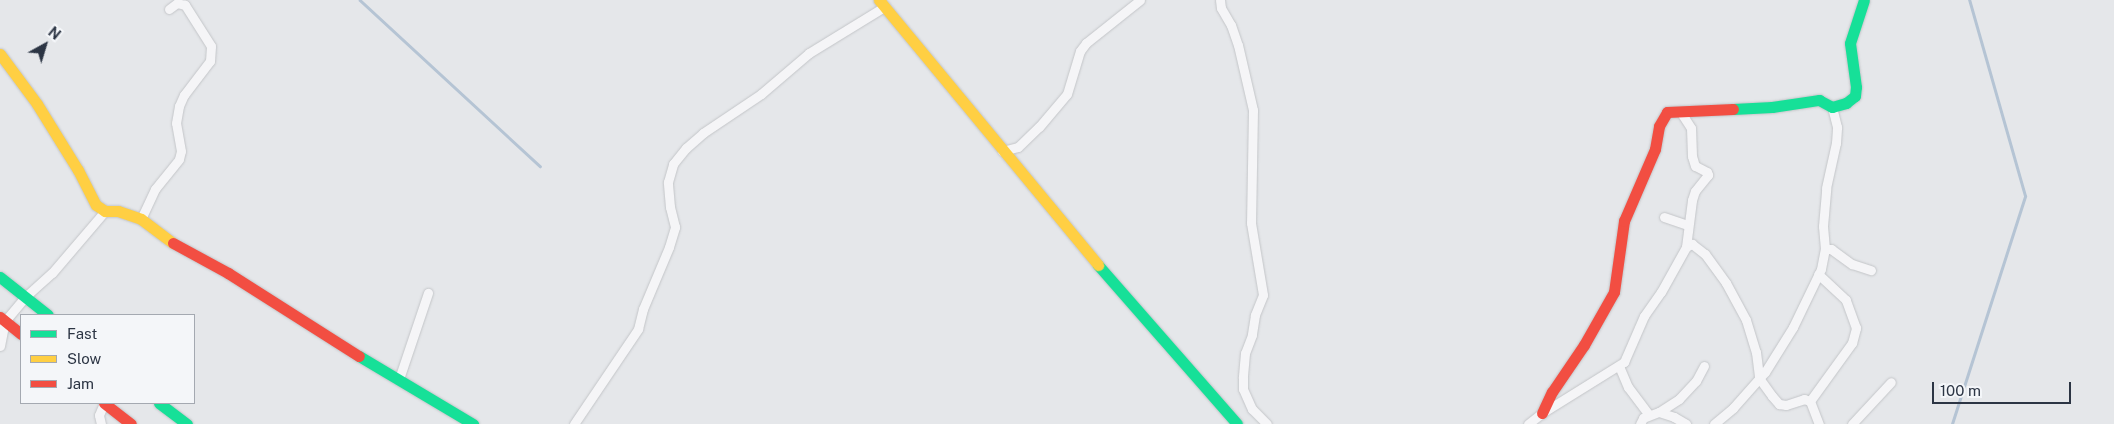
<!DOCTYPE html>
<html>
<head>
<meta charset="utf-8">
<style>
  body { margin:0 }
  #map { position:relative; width:2114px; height:424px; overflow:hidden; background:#e5e7ea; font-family:"Public Sans",sans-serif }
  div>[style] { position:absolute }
  .stream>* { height:2.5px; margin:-1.25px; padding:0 1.25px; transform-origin:1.25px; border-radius:1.25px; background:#b5c4d4 }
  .roads { filter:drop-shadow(0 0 1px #c3c5c8) drop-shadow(0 0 1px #c3c5c8) }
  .street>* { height:9px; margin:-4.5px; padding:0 4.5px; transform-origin:4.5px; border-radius:4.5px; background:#f5f5f7 }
  .fast>* { height:11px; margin:-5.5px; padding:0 5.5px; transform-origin:5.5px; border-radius:5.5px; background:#16e098 }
  .slow>* { height:11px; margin:-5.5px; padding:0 5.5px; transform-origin:5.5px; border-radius:5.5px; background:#ffcf43 }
  .jam>* { height:11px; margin:-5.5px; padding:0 5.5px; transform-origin:5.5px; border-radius:5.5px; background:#f24e42 }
  span { translate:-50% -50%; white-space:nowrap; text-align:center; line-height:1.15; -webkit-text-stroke:4px #f4f6f9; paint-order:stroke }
  .legend { position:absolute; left:20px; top:314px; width:175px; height:90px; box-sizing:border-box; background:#f4f6f9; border:1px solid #a4a9b1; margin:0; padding:6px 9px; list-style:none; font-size:15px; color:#2c3544 }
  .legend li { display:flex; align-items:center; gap:10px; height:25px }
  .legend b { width:25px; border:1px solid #a4a9b1 }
  .north { position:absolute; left:20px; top:20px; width:50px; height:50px; -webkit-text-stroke:4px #f4f6f9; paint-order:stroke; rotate:39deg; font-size:14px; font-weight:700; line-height:20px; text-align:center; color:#2c3544 }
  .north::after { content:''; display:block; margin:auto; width:18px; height:22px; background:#2c3544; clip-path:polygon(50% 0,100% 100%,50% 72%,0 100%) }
  .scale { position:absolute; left:1932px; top:382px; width:139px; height:22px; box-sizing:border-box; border:2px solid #2c3544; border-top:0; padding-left:6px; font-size:15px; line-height:18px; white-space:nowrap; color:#2c3544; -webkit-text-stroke:4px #f4f6f9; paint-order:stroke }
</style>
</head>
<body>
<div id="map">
  <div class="stream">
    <div style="left:360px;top:0;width:245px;rotate:42.7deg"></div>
    <div style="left:1952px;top:424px;width:239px;rotate:-72.2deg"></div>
    <div style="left:2025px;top:196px;width:204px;rotate:-105.9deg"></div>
  </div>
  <div class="roads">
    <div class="street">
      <div style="left:1220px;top:0;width:8px;rotate:83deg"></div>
      <div style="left:1221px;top:8px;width:20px;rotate:60deg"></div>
      <div style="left:1231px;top:25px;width:21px;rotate:71deg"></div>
      <div style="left:1238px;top:45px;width:67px;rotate:77deg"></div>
      <div style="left:1253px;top:110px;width:113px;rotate:91deg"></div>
      <div style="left:1251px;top:223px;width:73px;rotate:80.5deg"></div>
      <div style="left:1263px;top:295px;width:22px;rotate:112deg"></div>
      <div style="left:1255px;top:315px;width:20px;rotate:99deg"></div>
      <div style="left:1252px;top:335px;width:19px;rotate:111deg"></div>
      <div style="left:1245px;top:353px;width:25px;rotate:95deg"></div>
      <div style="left:1243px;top:378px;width:11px;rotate:90deg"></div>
      <div style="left:1243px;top:389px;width:22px;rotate:66deg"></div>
      <div style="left:1252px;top:409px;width:21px;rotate:45deg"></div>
      <div style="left:1002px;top:151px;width:16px;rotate:-14deg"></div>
      <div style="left:1018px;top:147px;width:29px;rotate:-44deg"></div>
      <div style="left:1039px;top:127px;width:43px;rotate:-49.7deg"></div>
      <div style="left:1067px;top:94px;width:45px;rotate:-73.2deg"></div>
      <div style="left:1080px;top:51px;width:10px;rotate:-53deg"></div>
      <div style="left:1086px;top:43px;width:69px;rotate:-38.5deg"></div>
      <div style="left:1664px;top:217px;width:24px;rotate:19deg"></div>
      <div style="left:141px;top:219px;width:33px;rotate:-65deg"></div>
      <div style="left:155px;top:189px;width:38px;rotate:-51deg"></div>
      <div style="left:179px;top:159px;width:8px;rotate:-76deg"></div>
      <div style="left:181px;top:151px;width:28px;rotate:-100deg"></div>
      <div style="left:176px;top:123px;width:17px;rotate:-80deg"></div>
      <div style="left:179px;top:106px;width:12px;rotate:-66deg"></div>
      <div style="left:184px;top:95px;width:43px;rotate:-52.6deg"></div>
      <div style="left:210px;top:61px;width:15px;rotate:-86deg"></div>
      <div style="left:211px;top:46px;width:49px;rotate:-122.4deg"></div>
      <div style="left:185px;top:5px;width:8px;rotate:-166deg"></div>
      <div style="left:177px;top:3px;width:10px;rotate:143deg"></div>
      <div style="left:1686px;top:247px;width:7px;rotate:-27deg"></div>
      <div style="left:1692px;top:244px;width:16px;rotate:38deg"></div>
      <div style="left:1705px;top:254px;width:36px;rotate:54deg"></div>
      <div style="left:1726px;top:283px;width:42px;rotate:61.6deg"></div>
      <div style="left:1746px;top:320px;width:34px;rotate:73deg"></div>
      <div style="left:1756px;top:352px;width:26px;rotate:83deg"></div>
      <div style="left:1759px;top:378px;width:22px;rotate:54deg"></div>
      <div style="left:1772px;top:396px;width:11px;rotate:49deg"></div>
      <div style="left:1779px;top:404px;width:7px;rotate:8deg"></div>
      <div style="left:1786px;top:405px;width:19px;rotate:-18deg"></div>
      <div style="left:1804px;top:399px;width:6px;rotate:18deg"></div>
      <div style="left:1810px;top:401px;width:25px;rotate:69deg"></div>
      <div style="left:1825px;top:249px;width:6px"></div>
      <div style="left:1831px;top:249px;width:26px;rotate:36deg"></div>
      <div style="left:1852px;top:264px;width:20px;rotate:18deg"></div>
      <div style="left:0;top:346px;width:25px;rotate:-79deg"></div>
      <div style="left:5px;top:321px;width:31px;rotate:-50deg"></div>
      <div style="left:25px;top:297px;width:36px;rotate:-42deg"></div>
      <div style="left:52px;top:273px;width:82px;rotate:-49.5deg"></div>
      <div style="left:1619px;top:366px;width:23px;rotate:67deg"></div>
      <div style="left:1628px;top:387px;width:35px;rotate:53deg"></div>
      <div style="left:399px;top:379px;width:91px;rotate:-71.4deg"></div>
      <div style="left:1810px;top:401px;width:72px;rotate:-54.1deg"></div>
      <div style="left:1852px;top:343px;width:16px;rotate:-75deg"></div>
      <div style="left:1856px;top:328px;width:30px;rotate:-110deg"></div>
      <div style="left:1846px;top:300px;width:38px;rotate:-137deg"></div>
      <div style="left:1659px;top:412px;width:24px;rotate:-33deg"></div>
      <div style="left:1679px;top:399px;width:25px;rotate:-47deg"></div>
      <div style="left:1696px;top:381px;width:17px;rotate:-62deg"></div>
      <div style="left:101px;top:424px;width:9px;rotate:-103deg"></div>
      <div style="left:99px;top:415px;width:13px;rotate:-67deg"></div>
      <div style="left:574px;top:424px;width:115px;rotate:-56deg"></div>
      <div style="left:638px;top:329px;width:21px;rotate:-76deg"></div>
      <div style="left:643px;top:309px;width:67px;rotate:-67.2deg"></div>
      <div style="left:669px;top:247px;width:21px;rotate:-73deg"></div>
      <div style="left:675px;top:227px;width:21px;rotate:-104deg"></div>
      <div style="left:670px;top:207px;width:25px;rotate:-95deg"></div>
      <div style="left:668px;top:182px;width:19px;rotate:-74deg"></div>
      <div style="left:673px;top:164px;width:21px;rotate:-51deg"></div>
      <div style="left:686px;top:148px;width:23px;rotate:-41deg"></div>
      <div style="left:703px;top:133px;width:70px;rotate:-33.9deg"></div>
      <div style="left:761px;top:94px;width:63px;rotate:-40.5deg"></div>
      <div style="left:809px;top:53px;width:88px;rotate:-31.5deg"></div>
      <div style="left:1528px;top:424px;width:18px;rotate:-38deg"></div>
      <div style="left:1542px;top:413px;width:97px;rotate:-31.9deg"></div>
      <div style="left:1624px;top:362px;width:50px;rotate:-66.5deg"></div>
      <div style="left:1644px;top:316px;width:29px;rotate:-55deg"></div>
      <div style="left:1661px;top:292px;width:51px;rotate:-60.9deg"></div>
      <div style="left:1686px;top:247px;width:47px;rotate:-82.7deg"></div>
      <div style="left:1692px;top:200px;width:9px;rotate:-72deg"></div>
      <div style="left:1695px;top:191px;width:21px;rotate:-51deg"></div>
      <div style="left:1708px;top:175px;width:3px;rotate:-108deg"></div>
      <div style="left:1707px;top:172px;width:13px;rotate:-153deg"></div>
      <div style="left:1695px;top:166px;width:10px;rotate:-107deg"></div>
      <div style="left:1692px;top:156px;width:28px;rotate:-92deg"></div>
      <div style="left:1691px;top:128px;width:20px;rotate:-123deg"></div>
      <div style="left:1640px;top:424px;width:7px;rotate:-63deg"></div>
      <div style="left:1643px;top:418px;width:17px;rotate:-21deg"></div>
      <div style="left:1659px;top:412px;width:16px;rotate:18deg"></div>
      <div style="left:1674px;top:417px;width:14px;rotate:30deg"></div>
      <div style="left:1714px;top:424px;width:25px;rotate:-40deg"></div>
      <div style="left:1733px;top:408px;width:48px;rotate:-48.4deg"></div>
      <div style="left:1765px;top:372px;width:53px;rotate:-58.1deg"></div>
      <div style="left:1793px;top:327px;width:64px;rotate:-64.2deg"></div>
      <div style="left:1821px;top:269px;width:20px;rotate:-79deg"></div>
      <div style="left:1825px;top:249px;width:23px;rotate:-95deg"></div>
      <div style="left:1823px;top:226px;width:38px;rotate:-85deg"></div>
      <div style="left:1826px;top:188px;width:46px;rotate:-77.5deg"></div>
      <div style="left:1836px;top:143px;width:16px;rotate:-86deg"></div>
      <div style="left:1837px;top:127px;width:21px;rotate:-104deg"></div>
      <div style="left:1852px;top:424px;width:57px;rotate:-47.1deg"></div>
    </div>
    <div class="fast">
      <div style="left:1733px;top:109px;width:39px;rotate:-3deg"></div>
      <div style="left:1772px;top:107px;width:48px;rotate:-8.5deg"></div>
      <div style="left:1819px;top:100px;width:15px;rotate:28deg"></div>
      <div style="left:1832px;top:107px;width:15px;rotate:-16deg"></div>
      <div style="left:1846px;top:103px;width:11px;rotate:-38deg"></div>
      <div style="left:1855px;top:96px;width:9px;rotate:-84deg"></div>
      <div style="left:1856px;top:87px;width:44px;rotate:-97.8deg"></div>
      <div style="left:1850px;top:43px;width:45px;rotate:-72deg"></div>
      <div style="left:1098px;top:265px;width:211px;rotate:48.8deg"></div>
      <div style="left:0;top:277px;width:61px;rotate:38.4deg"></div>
      <div style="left:359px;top:356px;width:133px;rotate:30.8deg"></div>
      <div style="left:159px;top:403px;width:35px;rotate:37deg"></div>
    </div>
    <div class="slow">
      <div style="left:879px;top:0;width:344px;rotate:50.4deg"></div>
      <div style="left:0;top:54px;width:62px;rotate:53.5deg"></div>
      <div style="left:37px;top:104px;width:78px;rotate:58.2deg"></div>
      <div style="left:78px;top:170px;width:39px;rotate:63deg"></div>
      <div style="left:96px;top:205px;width:11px;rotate:34deg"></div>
      <div style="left:105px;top:211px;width:13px"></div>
      <div style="left:118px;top:211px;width:24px;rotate:19deg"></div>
      <div style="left:141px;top:219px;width:40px;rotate:37deg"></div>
    </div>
    <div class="jam">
      <div style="left:173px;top:243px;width:63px;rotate:28.6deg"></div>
      <div style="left:228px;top:273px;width:155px;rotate:32.4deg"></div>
      <div style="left:0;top:317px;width:27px;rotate:39deg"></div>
      <div style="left:104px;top:403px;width:34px;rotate:38deg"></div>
      <div style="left:1542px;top:413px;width:23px;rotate:-65deg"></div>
      <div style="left:1552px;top:392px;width:57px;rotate:-55.8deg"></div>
      <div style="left:1584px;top:345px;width:61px;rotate:-60.5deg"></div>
      <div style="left:1614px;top:292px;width:72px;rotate:-82deg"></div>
      <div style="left:1624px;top:221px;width:78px;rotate:-66.7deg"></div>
      <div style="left:1655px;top:149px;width:23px;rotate:-80deg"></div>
      <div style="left:1659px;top:126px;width:16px;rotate:-60deg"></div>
      <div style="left:1667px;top:112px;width:66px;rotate:-2.6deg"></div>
    </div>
  </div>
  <ul class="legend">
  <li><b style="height:6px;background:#16e098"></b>Fast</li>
  <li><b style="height:6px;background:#ffcf43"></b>Slow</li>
  <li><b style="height:6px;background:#f24e42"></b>Jam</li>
  </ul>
  <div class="north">N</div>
  <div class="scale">100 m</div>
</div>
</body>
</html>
